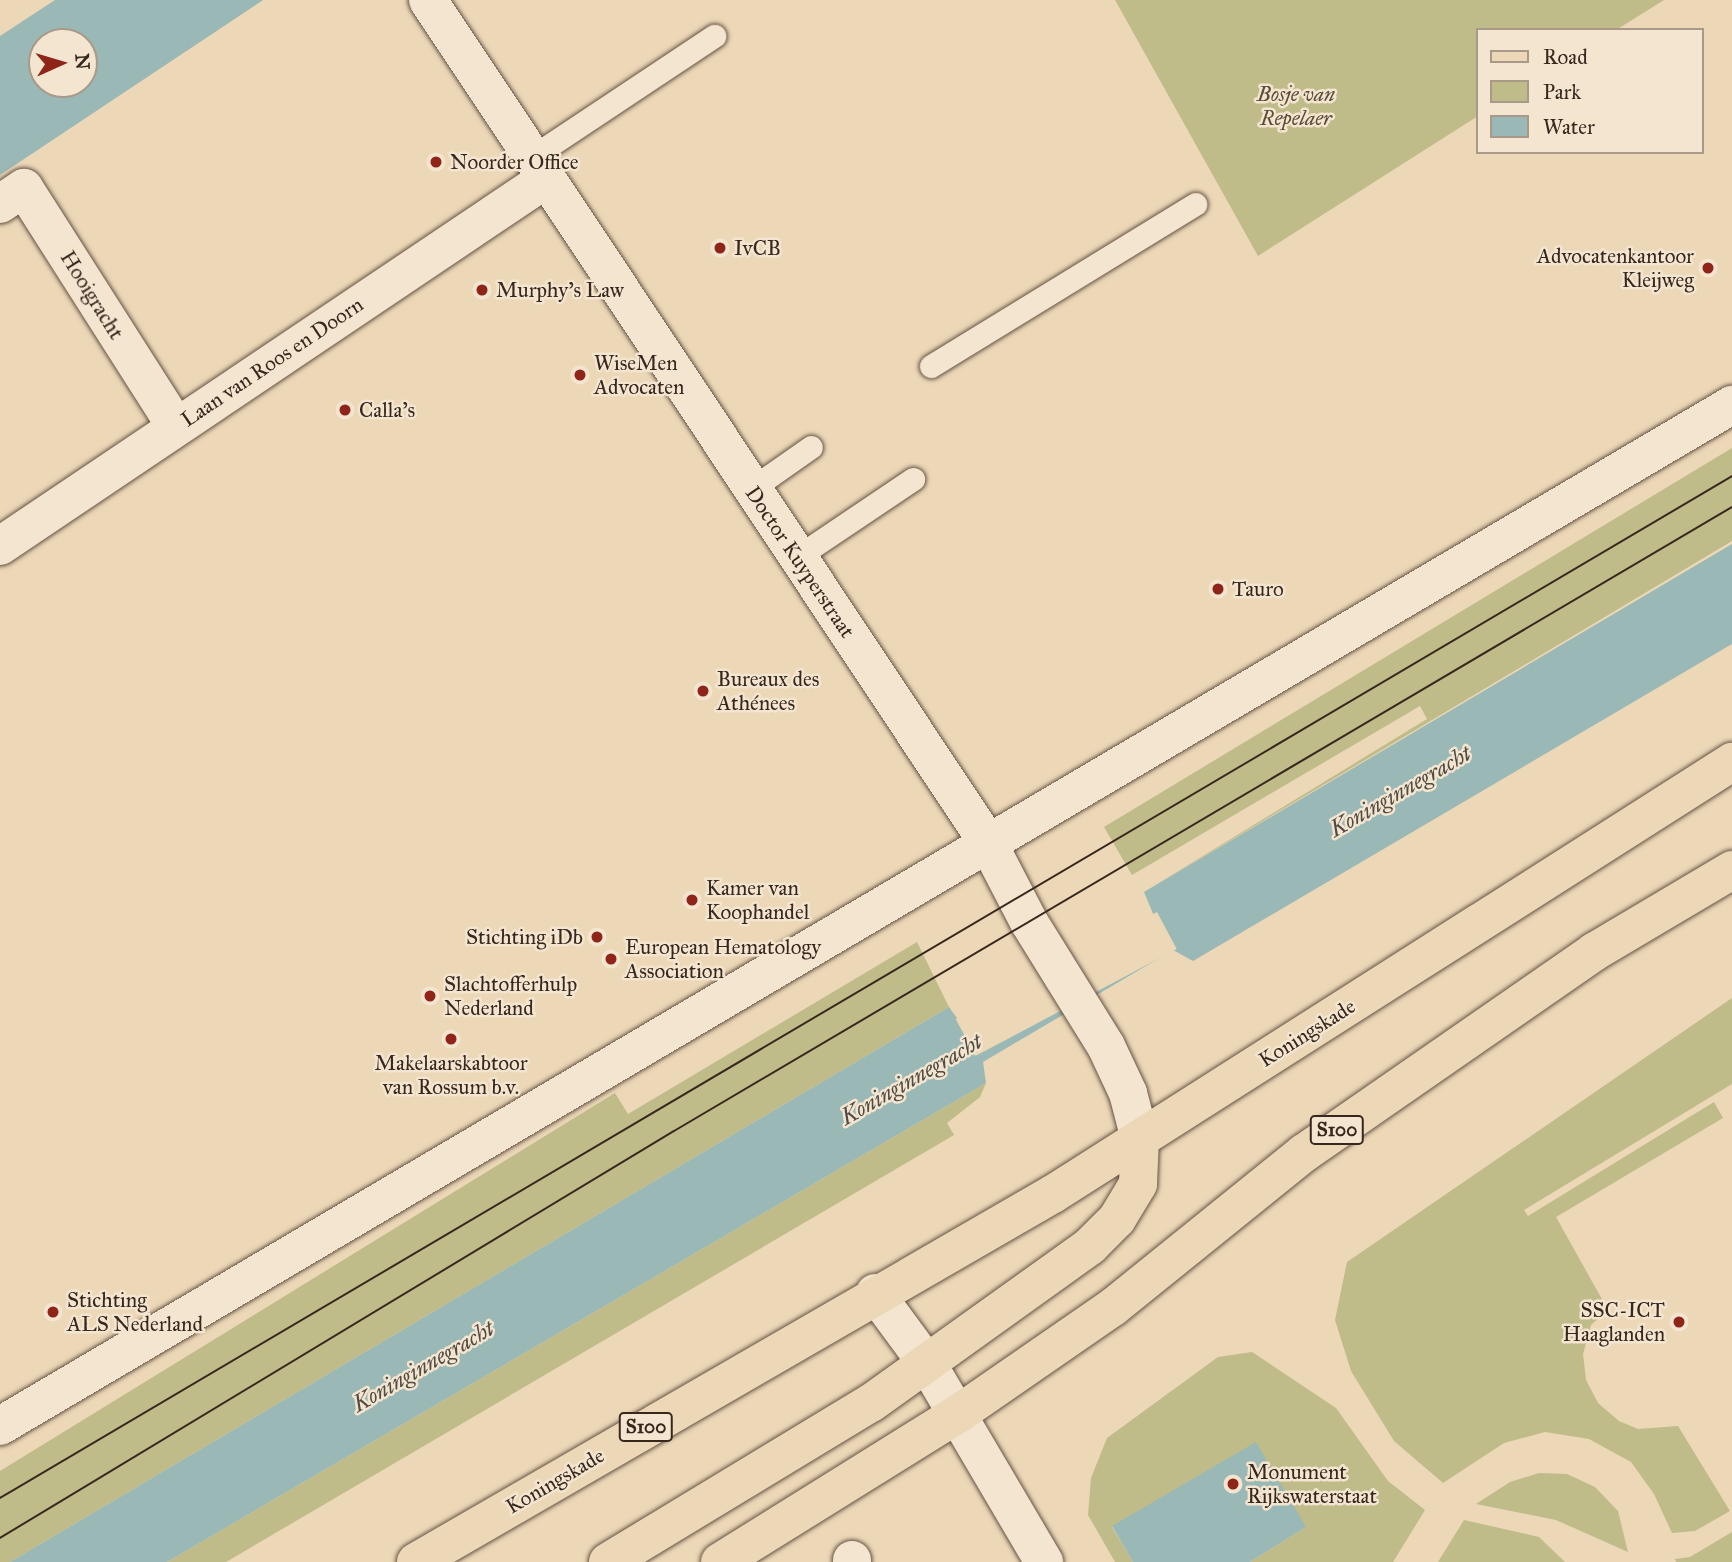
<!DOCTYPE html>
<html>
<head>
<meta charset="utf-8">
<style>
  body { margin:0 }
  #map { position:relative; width:1732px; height:1562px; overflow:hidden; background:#ecd7b7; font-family:"IM FELL Great Primer",serif }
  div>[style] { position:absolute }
  .green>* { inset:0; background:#bfbc89 }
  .water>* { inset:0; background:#9ab8b5 }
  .pier>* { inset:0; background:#ecd7b7; transform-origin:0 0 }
  .roads { filter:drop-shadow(0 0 2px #655344) drop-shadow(0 0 2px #655344) }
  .lane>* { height:23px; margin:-11.5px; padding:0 11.5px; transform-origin:11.5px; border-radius:11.5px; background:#f3e5d0 }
  .street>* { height:38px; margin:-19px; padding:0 19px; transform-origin:19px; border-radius:19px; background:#f3e5d0 }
  .secondary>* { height:38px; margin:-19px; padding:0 19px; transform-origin:19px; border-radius:19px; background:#f3e5d0 }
  .primary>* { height:38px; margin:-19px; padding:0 19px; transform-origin:19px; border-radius:19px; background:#ecd7b7 }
  .tram>* { height:2px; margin:-1px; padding:0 1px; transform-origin:1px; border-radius:1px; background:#38271d }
  .dots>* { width:19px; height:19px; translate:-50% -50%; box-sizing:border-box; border:4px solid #f3e5d0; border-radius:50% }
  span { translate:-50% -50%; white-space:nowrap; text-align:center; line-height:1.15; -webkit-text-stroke:5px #f3e5d0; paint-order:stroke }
  .shield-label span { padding:2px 5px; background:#f3e5d0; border:2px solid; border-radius:5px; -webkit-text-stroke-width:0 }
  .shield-label { font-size:19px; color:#38271d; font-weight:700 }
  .park-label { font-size:21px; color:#5a4c38; font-style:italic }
  .poi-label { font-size:21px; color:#38271d }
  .left { translate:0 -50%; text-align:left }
  .right { translate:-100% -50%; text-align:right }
  .street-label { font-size:21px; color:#38271d }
  .water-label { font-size:23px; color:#504b43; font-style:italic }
  .legend { position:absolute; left:1476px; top:28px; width:228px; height:126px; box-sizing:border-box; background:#f3e5d0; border:2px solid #a89988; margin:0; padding:9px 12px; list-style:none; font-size:21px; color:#38271d }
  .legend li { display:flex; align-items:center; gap:14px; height:35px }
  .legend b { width:35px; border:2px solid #a89988 }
  .north { position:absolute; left:28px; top:28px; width:70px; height:70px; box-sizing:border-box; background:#f3e5d0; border:2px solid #a89988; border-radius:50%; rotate:86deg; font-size:19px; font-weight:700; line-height:28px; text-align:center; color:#38271d }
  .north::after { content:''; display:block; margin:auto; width:24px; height:32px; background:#8f2418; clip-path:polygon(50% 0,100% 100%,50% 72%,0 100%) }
</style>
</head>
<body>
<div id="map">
  <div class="green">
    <div style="clip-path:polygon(1115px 0,1664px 0,1616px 30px,1478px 30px,1478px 116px,1258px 256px)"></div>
    <div style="clip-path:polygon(1732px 448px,1732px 541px,1144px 892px,1427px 719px,1420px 706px,1132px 875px,1104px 827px)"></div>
    <div style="clip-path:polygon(917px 942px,949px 1007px,10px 1562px,0 1562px,0 1471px,615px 1093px,628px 1114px)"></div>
    <div style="clip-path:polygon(1732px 998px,1732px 1084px,1524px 1210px,1528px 1216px,1714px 1102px,1723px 1118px,1556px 1217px,1608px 1310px,1591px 1325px,1583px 1354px,1586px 1380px,1598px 1403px,1619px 1421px,1638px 1429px,1678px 1426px,1730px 1511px,1695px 1531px,1672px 1533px,1654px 1494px,1631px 1462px,1589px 1439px,1545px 1432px,1504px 1443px,1443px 1483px,1394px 1441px,1351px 1371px,1335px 1320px,1347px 1262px)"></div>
    <div style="clip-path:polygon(986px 1083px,980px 1097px,947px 1123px,954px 1135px,226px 1562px,167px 1562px)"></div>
    <div style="clip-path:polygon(1252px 1352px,1336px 1408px,1388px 1481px,1425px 1510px,1393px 1562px,1250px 1562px,1306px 1527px,1112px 1527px,1133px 1562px,1115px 1562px,1088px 1515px,1091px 1478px,1107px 1438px,1218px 1357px)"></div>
    <div style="clip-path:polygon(1539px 1473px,1567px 1474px,1595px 1487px,1618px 1511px,1628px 1552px,1556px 1520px,1476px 1504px,1510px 1482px)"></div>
    <div style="clip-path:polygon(1464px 1520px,1539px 1537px,1565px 1562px,1438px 1562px)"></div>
    <div style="clip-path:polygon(1732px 1532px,1732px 1562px,1676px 1562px,1675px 1559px,1690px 1557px)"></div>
  </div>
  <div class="water">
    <div style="clip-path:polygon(evenodd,55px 0,263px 0,0 175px,0 36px,55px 0,42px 42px,84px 42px,84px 84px,42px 84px,42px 42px)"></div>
    <div style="clip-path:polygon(1732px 544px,1732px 644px,1193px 961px,1173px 950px,983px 1062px,986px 1083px,167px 1562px,10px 1562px,949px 1007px,964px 1028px,1154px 916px,1144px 892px)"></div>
    <div style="clip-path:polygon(1256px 1442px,1306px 1527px,1250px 1562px,1133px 1562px,1112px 1526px)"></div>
  </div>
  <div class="pier">
    <div style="left:1157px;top:912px;width:42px;height:228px;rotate:62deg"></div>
  </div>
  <div class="roads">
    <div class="lane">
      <div style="left:532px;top:157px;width:219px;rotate:-33.6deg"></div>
      <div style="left:931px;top:366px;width:310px;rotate:-31.5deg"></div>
      <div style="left:751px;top:489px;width:73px;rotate:-35deg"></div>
      <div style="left:797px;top:557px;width:140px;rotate:-33.9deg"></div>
    </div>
    <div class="street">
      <div style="left:0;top:204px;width:29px;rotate:-34deg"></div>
      <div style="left:24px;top:188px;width:283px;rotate:57.5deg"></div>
      <div style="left:0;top:546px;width:658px;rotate:-33.91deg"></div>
      <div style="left:875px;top:1293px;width:89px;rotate:53.6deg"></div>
      <div style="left:928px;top:1365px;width:229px;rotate:59.5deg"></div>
      <div style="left:0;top:1426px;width:2011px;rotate:-30.52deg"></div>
      <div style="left:852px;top:1560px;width:2px;rotate:90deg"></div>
    </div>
    <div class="secondary">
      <div style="left:428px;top:0;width:1012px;rotate:56.4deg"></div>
      <div style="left:988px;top:843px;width:89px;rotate:62.6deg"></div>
      <div style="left:1029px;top:922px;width:146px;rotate:58.2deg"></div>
      <div style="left:1106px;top:1046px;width:52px;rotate:64.9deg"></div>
      <div style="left:1128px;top:1093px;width:48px;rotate:75.4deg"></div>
    </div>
    <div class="primary">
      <div style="left:416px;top:1562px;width:736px;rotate:-30.02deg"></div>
      <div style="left:1053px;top:1194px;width:805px;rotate:-32.47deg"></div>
      <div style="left:608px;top:1562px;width:307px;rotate:-31.2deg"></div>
      <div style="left:871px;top:1403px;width:269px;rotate:-35.6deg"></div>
      <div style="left:1090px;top:1246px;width:38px;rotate:-45deg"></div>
      <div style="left:1117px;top:1219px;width:41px;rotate:-59deg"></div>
      <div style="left:1138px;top:1184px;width:45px;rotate:-87.5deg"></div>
      <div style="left:720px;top:1562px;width:280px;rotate:-31.9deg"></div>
      <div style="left:958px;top:1414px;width:188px;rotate:-34.6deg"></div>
      <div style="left:1113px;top:1307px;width:245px;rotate:-38.9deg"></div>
      <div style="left:1304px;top:1153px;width:353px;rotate:-34.7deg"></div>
      <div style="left:1594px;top:952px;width:161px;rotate:-30.7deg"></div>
    </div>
  </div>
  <div class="tram">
    <div style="left:0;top:1498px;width:2011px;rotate:-30.54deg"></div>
    <div style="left:0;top:1538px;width:787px;rotate:-31.13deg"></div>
    <div style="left:674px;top:1131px;width:1228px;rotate:-30.53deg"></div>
  </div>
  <div class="dots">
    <div style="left:436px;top:162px;background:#8f2418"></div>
    <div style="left:720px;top:248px;background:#8f2418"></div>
    <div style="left:1708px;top:268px;background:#8f2418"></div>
    <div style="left:482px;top:290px;background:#8f2418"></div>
    <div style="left:580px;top:375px;background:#8f2418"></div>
    <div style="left:345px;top:410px;background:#8f2418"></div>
    <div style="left:1218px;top:589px;background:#8f2418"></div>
    <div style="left:703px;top:691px;background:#8f2418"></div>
    <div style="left:692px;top:900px;background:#8f2418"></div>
    <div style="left:597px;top:937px;background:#8f2418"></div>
    <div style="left:611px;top:959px;background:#8f2418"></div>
    <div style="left:430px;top:996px;background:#8f2418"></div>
    <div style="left:451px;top:1039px;background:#8f2418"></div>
    <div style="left:53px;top:1312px;background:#8f2418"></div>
    <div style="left:1679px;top:1322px;background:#8f2418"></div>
    <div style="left:1233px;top:1484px;background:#8f2418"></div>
  </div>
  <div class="shield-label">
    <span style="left:1337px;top:1130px">S100</span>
    <span style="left:646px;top:1427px">S100</span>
  </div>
  <div class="park-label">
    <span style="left:1296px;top:106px">Bosje van<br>Repelaer</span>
  </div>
  <div class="poi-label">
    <span class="left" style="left:450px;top:162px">Noorder Office</span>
    <span class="left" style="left:734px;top:248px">IvCB</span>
    <span class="right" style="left:1694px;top:268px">Advocatenkantoor<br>Kleijweg</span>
    <span class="left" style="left:496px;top:290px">Murphy's Law</span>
    <span class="left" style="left:594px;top:375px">WiseMen<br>Advocaten</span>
    <span class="left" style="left:359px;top:410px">Calla's</span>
    <span class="left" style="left:1232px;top:589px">Tauro</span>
    <span class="left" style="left:717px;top:691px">Bureaux des<br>Athénees</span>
    <span class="left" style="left:706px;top:900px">Kamer van<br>Koophandel</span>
    <span class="right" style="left:583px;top:937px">Stichting iDb</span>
    <span class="left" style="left:625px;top:959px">European Hematology<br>Association</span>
    <span class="left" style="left:444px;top:996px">Slachtofferhulp<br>Nederland</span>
    <span style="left:451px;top:1075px">Makelaarskabtoor<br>van Rossum b.v.</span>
    <span class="left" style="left:67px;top:1312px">Stichting<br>ALS Nederland</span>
    <span class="right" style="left:1665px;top:1322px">SSC-ICT<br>Haaglanden</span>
    <span class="left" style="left:1247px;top:1484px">Monument<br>Rijkswaterstaat</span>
  </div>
  <div class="street-label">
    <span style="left:92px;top:295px;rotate:58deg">Hooigracht</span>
    <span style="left:272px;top:362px;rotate:-34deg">Laan van Roos en Doorn</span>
    <span style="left:800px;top:562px;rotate:56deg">Doctor Kuyperstraat</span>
    <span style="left:1307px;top:1033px;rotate:-32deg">Koningskade</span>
    <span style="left:555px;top:1481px;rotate:-30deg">Koningskade</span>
  </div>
  <div class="water-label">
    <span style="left:1400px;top:791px;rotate:-30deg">Koninginnegracht</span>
    <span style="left:911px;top:1079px;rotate:-30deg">Koninginnegracht</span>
    <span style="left:423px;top:1366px;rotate:-30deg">Koninginnegracht</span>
  </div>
  <ul class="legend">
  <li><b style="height:9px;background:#ecd7b7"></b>Road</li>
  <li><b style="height:19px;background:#bfbc89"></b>Park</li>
  <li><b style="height:19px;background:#9ab8b5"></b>Water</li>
  </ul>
  <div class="north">N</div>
</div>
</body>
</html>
